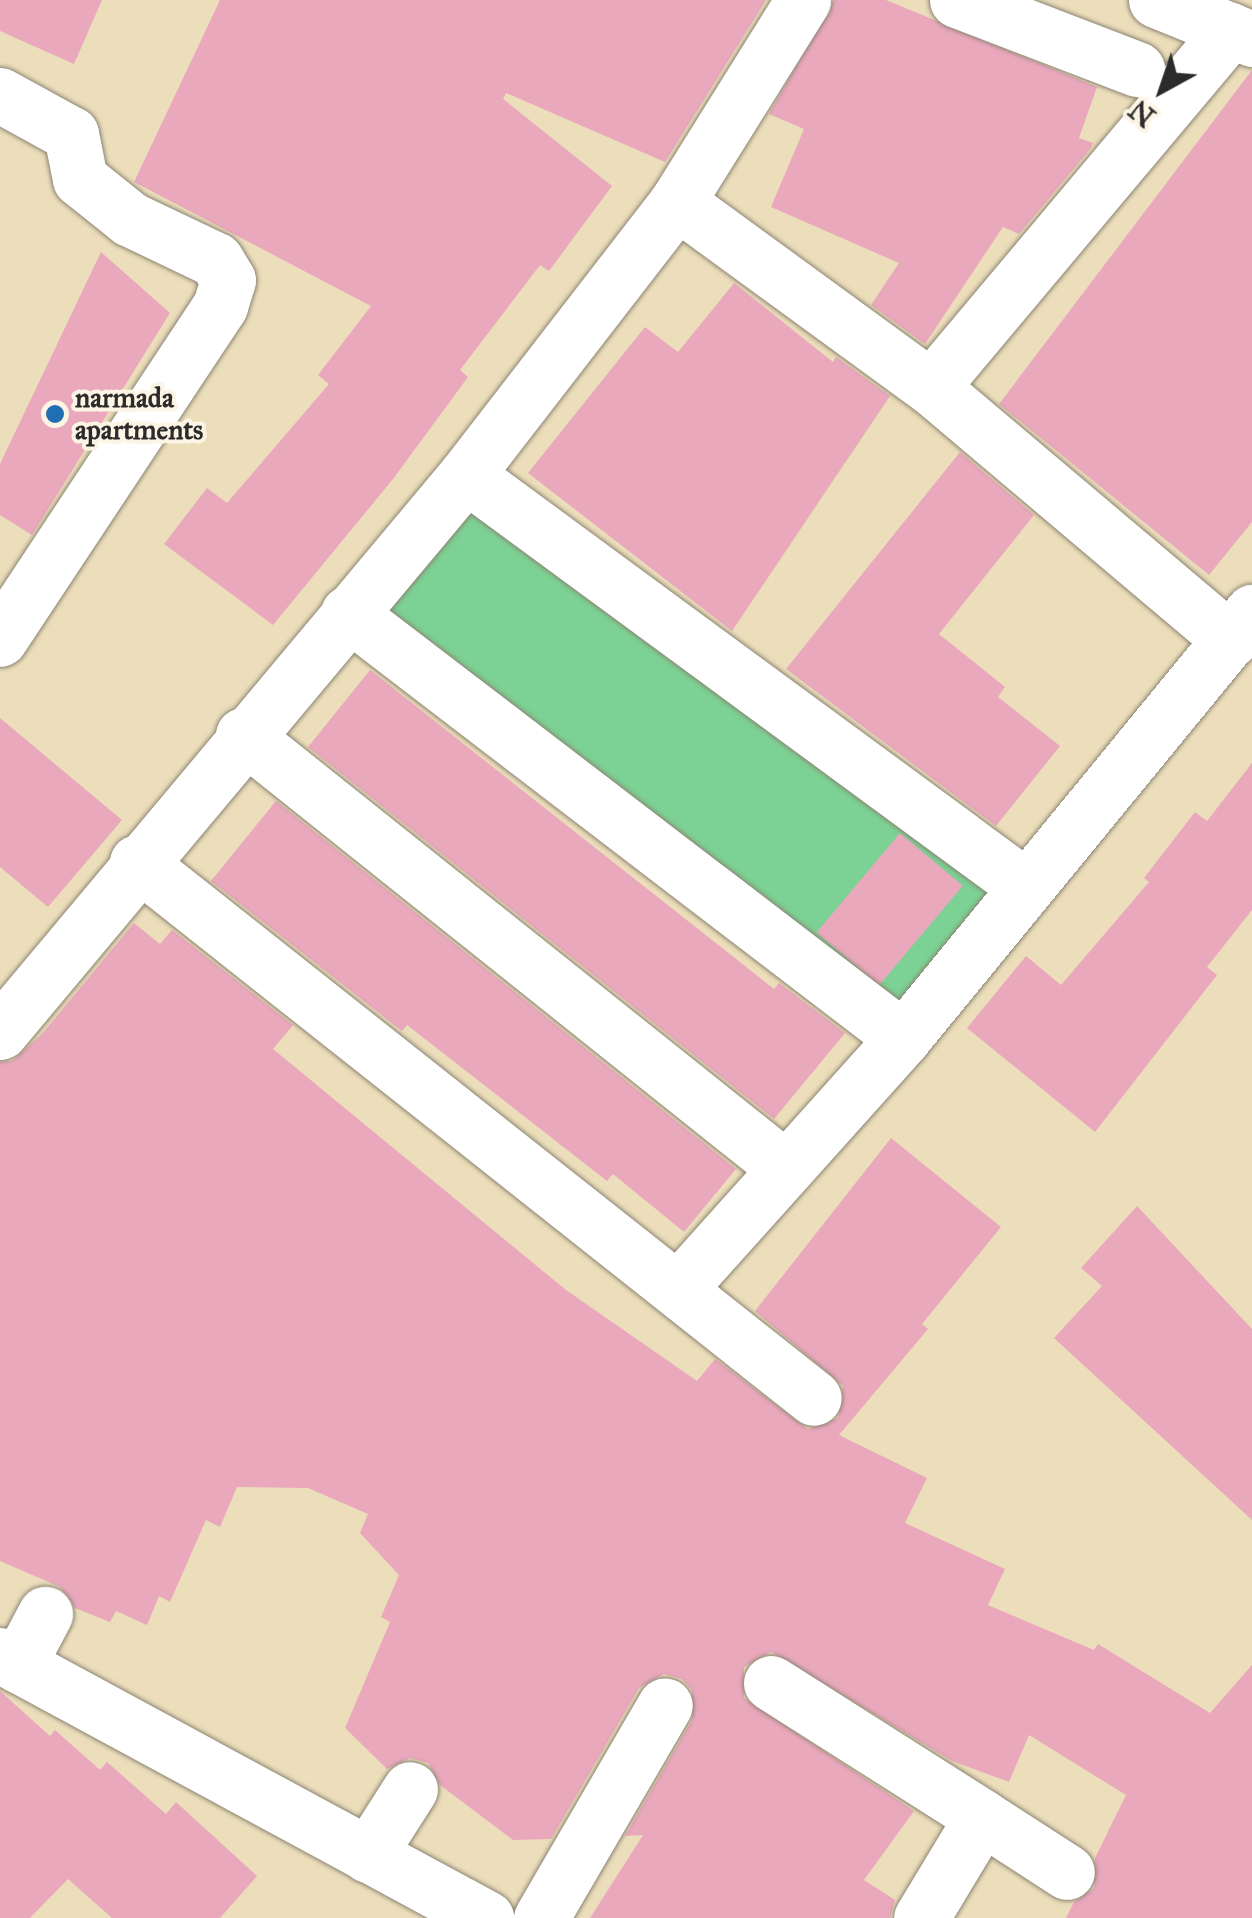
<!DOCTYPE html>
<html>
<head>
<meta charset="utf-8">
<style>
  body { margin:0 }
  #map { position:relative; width:1252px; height:1918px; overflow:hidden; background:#ecdebb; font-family:"IM FELL Great Primer",serif }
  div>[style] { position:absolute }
  .green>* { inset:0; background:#7cd194; transform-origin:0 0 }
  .building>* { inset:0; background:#eaa8bd; transform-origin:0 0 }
  .roads { filter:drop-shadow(0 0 2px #8c8473) drop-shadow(0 0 2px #8c8473) }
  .minor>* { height:55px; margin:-27.5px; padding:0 27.5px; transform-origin:27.5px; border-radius:27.5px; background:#fff }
  .dots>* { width:28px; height:28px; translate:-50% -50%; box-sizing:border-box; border:5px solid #fcf5e5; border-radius:50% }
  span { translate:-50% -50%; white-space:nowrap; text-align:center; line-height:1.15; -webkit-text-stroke:8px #fcf5e5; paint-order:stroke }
  .poi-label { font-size:28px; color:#2b2b2b; font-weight:700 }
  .left { translate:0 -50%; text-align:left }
  .north { position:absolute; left:1112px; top:40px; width:100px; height:100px; -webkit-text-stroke:8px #fcf5e5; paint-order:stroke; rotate:220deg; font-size:28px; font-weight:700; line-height:40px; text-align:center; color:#2b2b2b }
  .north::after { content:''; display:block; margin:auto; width:35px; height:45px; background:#2b2b2b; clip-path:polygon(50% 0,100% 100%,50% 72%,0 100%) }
</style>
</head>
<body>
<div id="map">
  <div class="green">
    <div style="left:466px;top:475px;width:694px;height:182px;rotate:36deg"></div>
  </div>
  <div class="building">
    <div style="clip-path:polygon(0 0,102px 0,74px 64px,0 31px)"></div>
    <div style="clip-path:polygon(220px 0,766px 0,665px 162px,506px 93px,503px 99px,612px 186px,549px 271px,540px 265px,460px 370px,468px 377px,393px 479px,273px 625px,164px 544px,207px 488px,227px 503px,329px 384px,318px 375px,371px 306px,134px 182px)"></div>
    <div style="clip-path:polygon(834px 0,886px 0,1097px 87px,1079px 138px,1093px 143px,1091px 148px,1019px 234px,1003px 227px,925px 344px,871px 305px,899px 263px,771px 207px,804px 129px,769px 114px)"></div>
    <div style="clip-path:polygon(1252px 70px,1252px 522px,1209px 575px,999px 404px)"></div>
    <div style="clip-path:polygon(101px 252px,170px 313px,32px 535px,0 515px,0 464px)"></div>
    <div style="clip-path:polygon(734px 283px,833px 362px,836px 357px,890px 396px,732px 631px,528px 473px,645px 327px,678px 352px)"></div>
    <div style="clip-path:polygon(960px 452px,1034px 515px,939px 634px,1005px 687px,998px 697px,1060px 746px,996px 826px,786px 669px)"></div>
    <div style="clip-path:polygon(370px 670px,774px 989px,779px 983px,845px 1033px,774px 1119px,308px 747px)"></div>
    <div style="clip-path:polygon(0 718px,122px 820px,48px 907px,0 867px)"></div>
    <div style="clip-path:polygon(1252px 763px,1252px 910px,1207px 967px,1217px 975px,1095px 1132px,967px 1028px,1026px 956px,1061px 985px,1149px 882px,1144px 878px,1195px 812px,1207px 821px)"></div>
    <div style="clip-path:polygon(276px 801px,736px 1169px,684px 1232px,613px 1174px,607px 1181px,407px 1025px,402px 1031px,211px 881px)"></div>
    <div style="left:900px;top:833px;width:82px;height:130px;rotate:40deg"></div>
    <div style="clip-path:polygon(134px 923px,160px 944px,172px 930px,293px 1025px,273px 1049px,566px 1290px,697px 1381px,715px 1359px,808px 1429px,838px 1418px,843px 1386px,755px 1311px,891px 1138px,1001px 1227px,922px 1324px,928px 1329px,839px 1435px,927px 1478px,905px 1523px,1005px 1569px,988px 1605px,1094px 1650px,1098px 1644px,1210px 1713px,1252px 1665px,1252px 1918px,1066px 1918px,1074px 1902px,1094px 1888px,1095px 1858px,1126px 1795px,1029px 1735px,1009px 1782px,952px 1761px,771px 1652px,744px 1667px,744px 1698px,914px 1811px,864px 1880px,895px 1900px,890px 1918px,590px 1918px,643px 1835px,625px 1836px,692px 1720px,692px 1690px,682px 1679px,664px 1674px,639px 1688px,551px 1839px,513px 1840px,440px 1785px,428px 1763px,410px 1758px,387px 1769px,345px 1728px,390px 1622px,381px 1617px,399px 1575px,360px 1533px,368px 1514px,308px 1488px,237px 1487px,220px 1527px,206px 1520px,170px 1602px,159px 1596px,147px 1625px,116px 1611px,110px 1622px,75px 1608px,60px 1587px,0 1561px,0 1062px,12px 1061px,42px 1034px)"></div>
    <div style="clip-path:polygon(1137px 1206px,1252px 1329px,1252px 1520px,1054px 1338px,1102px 1286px,1081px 1268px)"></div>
    <div style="clip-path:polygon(0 1691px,50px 1736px,55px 1730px,100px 1770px,107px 1762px,166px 1814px,176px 1802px,257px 1876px,220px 1918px,112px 1918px,68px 1879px,30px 1918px,0 1918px)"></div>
  </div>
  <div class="roads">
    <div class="minor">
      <div style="left:957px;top:0;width:193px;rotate:21deg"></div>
      <div style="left:1156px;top:0;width:104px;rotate:22.1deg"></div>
      <div style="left:0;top:95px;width:81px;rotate:28.8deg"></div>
      <div style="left:71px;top:134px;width:46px;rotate:78.7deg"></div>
      <div style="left:80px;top:179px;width:64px;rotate:38.7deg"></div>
      <div style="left:130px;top:219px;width:95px;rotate:25.5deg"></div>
      <div style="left:216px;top:260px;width:23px;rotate:59deg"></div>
      <div style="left:228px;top:280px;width:27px;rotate:107deg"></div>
      <div style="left:220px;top:306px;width:399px;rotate:123.5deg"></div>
      <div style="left:677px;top:202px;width:314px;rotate:36.1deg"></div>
      <div style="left:931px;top:387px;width:392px;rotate:40.2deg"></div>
      <div style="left:931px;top:387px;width:466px;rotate:-50deg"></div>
      <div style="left:466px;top:475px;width:694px;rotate:36.32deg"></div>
      <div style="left:348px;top:613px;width:699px;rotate:37.44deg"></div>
      <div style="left:243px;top:735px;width:692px;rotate:38.61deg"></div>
      <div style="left:137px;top:862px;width:863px;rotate:38.37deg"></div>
      <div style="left:0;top:1032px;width:726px;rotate:-50.08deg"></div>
      <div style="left:466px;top:475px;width:345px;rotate:-52.3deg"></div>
      <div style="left:677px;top:202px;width:238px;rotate:-58deg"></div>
      <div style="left:678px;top:1289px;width:337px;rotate:-48.1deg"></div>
      <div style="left:903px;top:1038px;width:551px;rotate:-50.67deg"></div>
      <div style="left:0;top:1655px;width:553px;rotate:28.42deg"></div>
      <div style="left:18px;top:1665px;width:58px;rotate:-62.1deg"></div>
      <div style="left:771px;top:1683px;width:250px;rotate:32.4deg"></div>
      <div style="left:982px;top:1817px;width:118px;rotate:121.1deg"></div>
      <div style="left:982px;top:1817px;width:101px;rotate:32.9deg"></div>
      <div style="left:368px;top:1855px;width:78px;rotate:-57.5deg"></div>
      <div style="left:541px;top:1918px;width:246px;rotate:-59.8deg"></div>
    </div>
  </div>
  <div class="dots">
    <div style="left:55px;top:414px;background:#1f6fb2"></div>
  </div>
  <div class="poi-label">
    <span class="left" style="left:75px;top:414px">narmada<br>apartments</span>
  </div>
  <div class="north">N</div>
</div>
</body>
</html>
